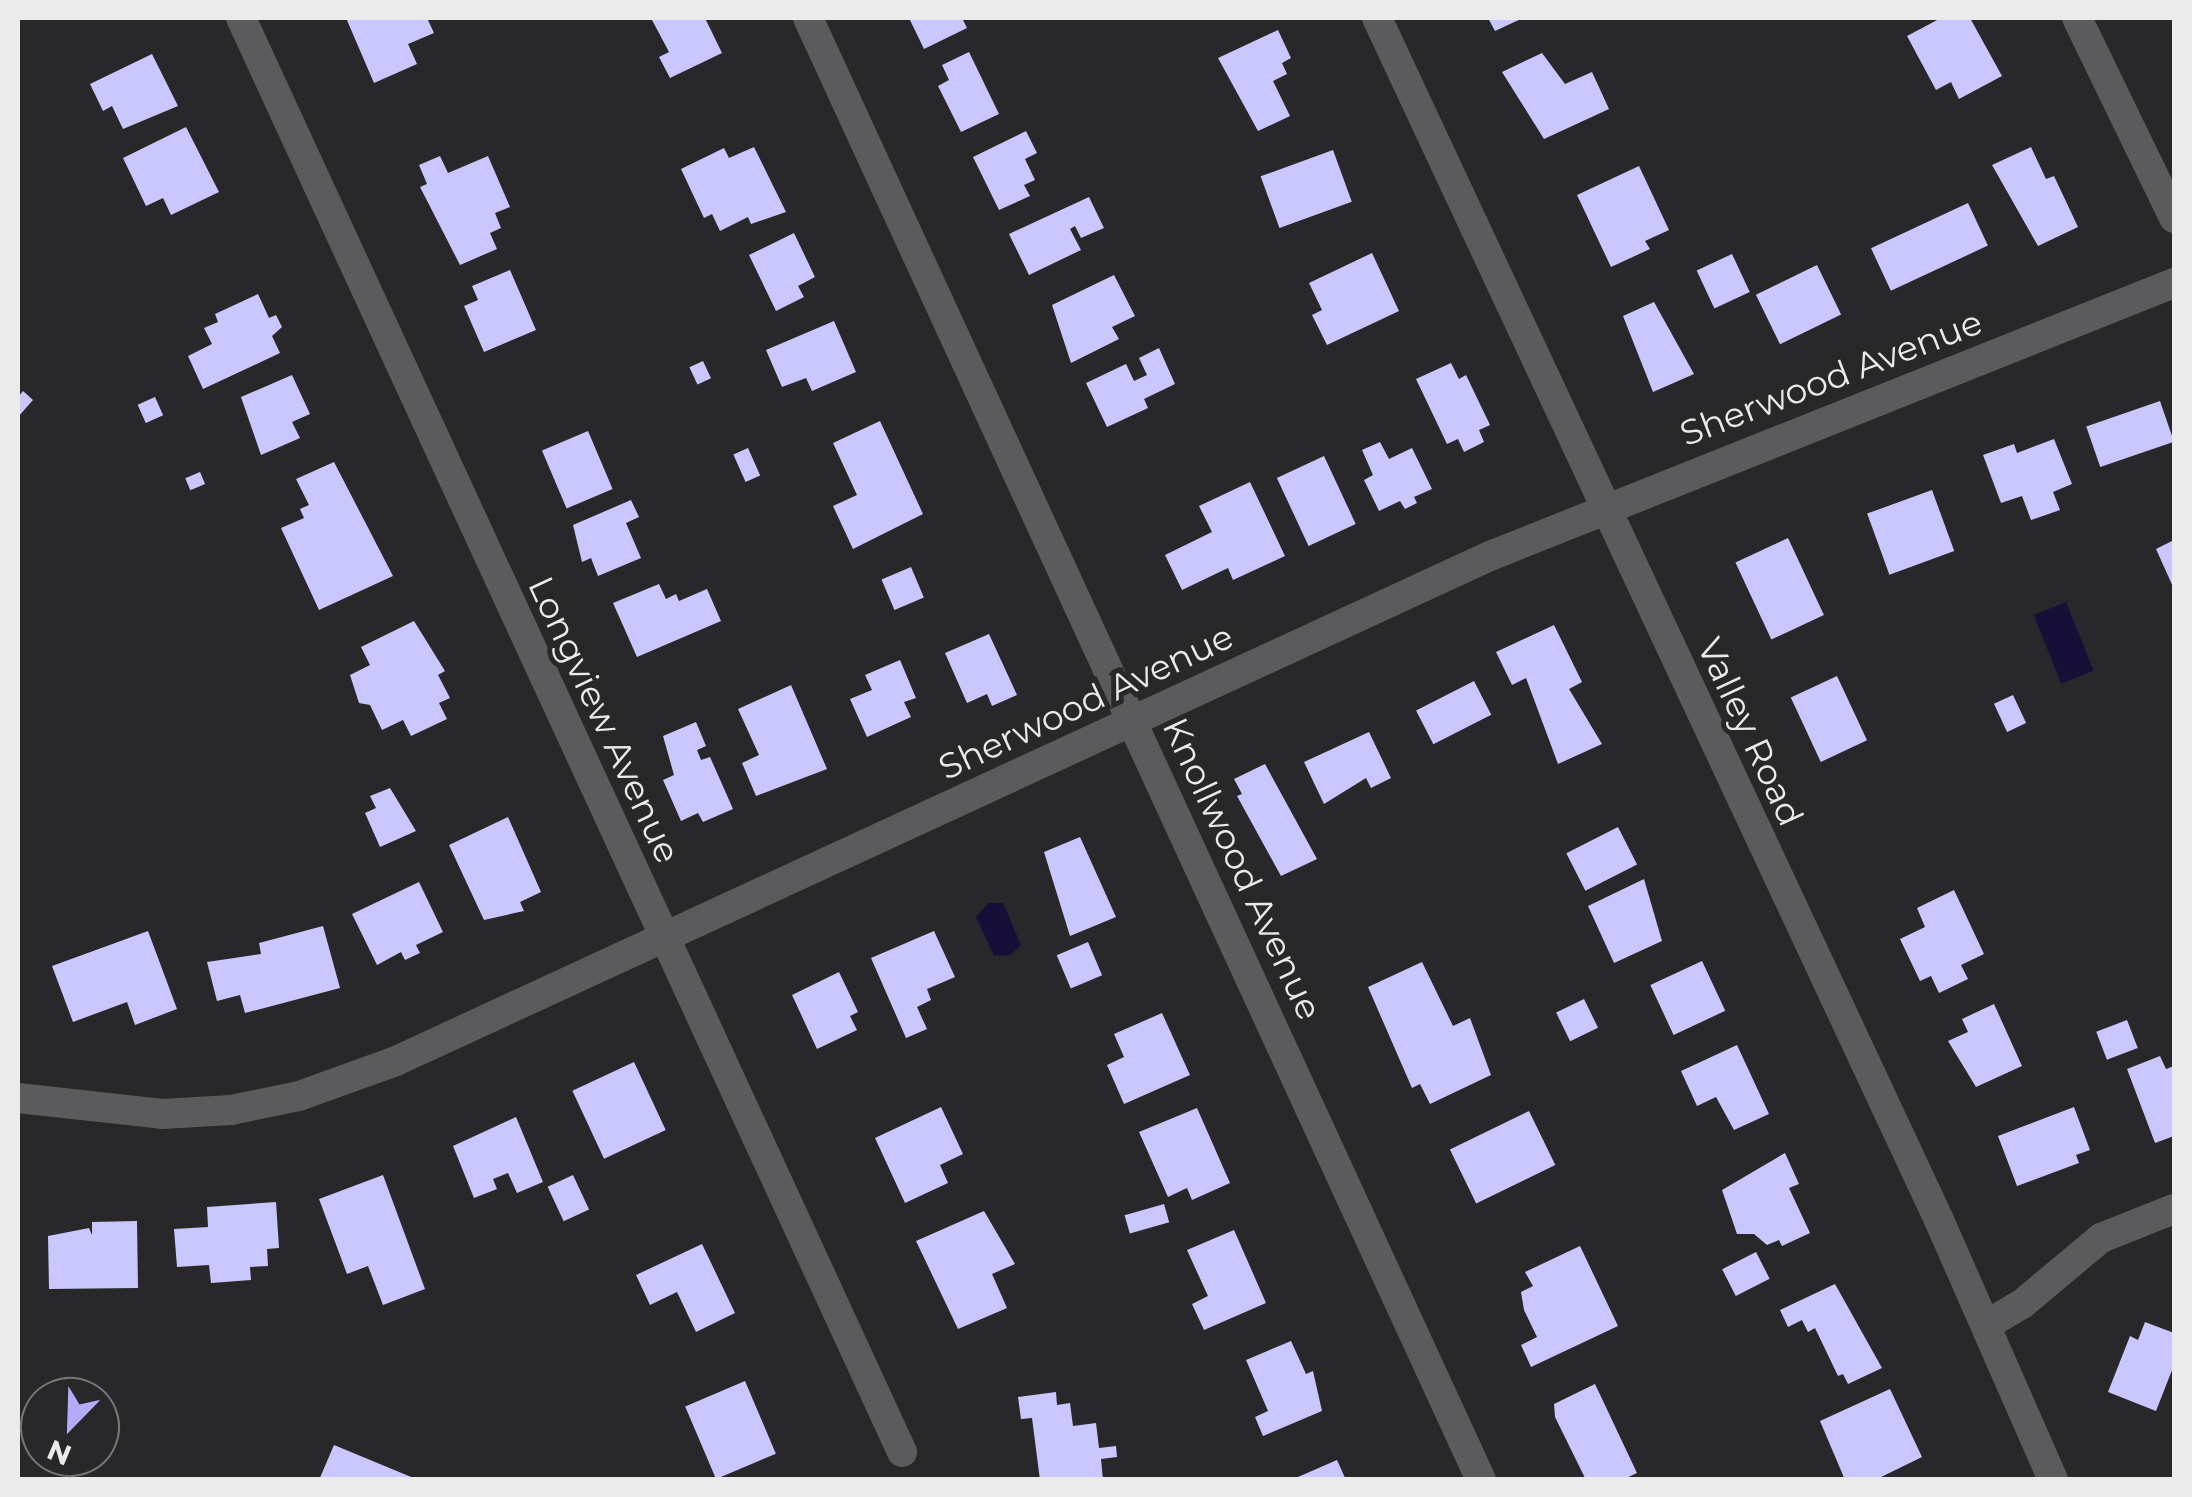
<!DOCTYPE html>
<html>
<head>
<meta charset="utf-8">
<style>
  body { margin:0 }
  #map { position:relative; width:2192px; height:1497px; overflow:hidden; background:#28282a; font-family:Montserrat,sans-serif }
  div>[style] { position:absolute }
  .water>* { inset:0; background:#170f38; transform-origin:0 0 }
  .building>* { inset:0; background:#cac7fe; transform-origin:0 0 }
  .street>* { height:30px; margin:-15px; padding:0 15px; transform-origin:15px; border-radius:15px; background:#5b5b5d }
  span { translate:-50% -50%; white-space:nowrap; text-align:center; line-height:1.15; -webkit-text-stroke:10px #28282a; paint-order:stroke }
  .street-label { font-size:35px; color:#ebebec }
  .frame { position:absolute; inset:0; border:20px solid #ebebec; pointer-events:none }
  .north { position:absolute; left:20px; top:1377px; width:100px; height:100px; box-sizing:border-box; background:#28282a; border:2px solid #767678; border-radius:50%; rotate:203deg; font-size:28px; font-weight:700; line-height:40px; text-align:center; color:#ebebec }
  .north::after { content:''; display:block; margin:auto; width:35px; height:45px; background:#b3adf9; clip-path:polygon(50% 0,100% 100%,50% 72%,0 100%) }
</style>
</head>
<body>
<div id="map">
  <div class="water">
    <div style="left:2066px;top:602px;width:74px;height:35px;rotate:68deg"></div>
    <div style="clip-path:polygon(988px 903px,1003px 903px,1021px 945px,1011px 955px,994px 956px,976px 917px)"></div>
  </div>
  <div class="building">
    <div style="clip-path:polygon(346px 18px,427px 18px,434px 33px,408px 44px,417px 64px,374px 83px)"></div>
    <div style="clip-path:polygon(651px 18px,705px 18px,722px 53px,670px 78px,659px 57px,669px 52px)"></div>
    <div style="clip-path:polygon(909px 18px,962px 18px,967px 28px,924px 49px)"></div>
    <div style="clip-path:polygon(1488px 18px,1523px 18px,1495px 31px)"></div>
    <div style="clip-path:polygon(1941px 18px,1970px 18px,2002px 76px,1959px 99px,1951px 82px,1936px 90px,1907px 36px)"></div>
    <div style="clip-path:polygon(1278px 30px,1291px 58px,1282px 63px,1287px 74px,1273px 81px,1290px 116px,1258px 131px,1218px 58px)"></div>
    <div style="clip-path:polygon(969px 52px,999px 114px,961px 132px,938px 86px,949px 80px,942px 65px)"></div>
    <div style="clip-path:polygon(1542px 53px,1565px 84px,1592px 72px,1609px 109px,1544px 139px,1502px 72px)"></div>
    <div style="clip-path:polygon(152px 54px,178px 106px,123px 129px,112px 106px,103px 111px,90px 84px)"></div>
    <div style="clip-path:polygon(186px 127px,219px 192px,171px 215px,163px 198px,146px 206px,123px 158px)"></div>
    <div style="clip-path:polygon(1026px 131px,1037px 153px,1025px 159px,1035px 180px,1024px 185px,1030px 196px,999px 210px,973px 157px)"></div>
    <div style="clip-path:polygon(754px 147px,786px 212px,751px 224px,748px 217px,720px 231px,712px 214px,704px 218px,681px 169px,724px 148px,729px 158px)"></div>
    <div style="clip-path:polygon(2031px 147px,2046px 179px,2054px 176px,2078px 227px,2038px 246px,1992px 165px)"></div>
    <div style="left:1333px;top:150px;width:55px;height:77px;rotate:70deg"></div>
    <div style="clip-path:polygon(440px 156px,448px 173px,488px 156px,510px 207px,495px 213px,501px 228px,490px 233px,497px 249px,460px 265px,420px 187px,427px 184px,419px 165px)"></div>
    <div style="clip-path:polygon(1639px 166px,1669px 230px,1645px 241px,1650px 249px,1611px 267px,1577px 195px)"></div>
    <div style="clip-path:polygon(1089px 197px,1104px 228px,1081px 238px,1075px 226px,1070px 229px,1081px 250px,1029px 275px,1009px 234px)"></div>
    <div style="left:1968px;top:203px;width:47px;height:107px;rotate:65deg"></div>
    <div style="clip-path:polygon(794px 233px,815px 277px,798px 286px,804px 297px,776px 311px,749px 255px)"></div>
    <div style="clip-path:polygon(1372px 253px,1399px 311px,1327px 345px,1312px 315px,1322px 310px,1309px 283px)"></div>
    <div style="left:1732px;top:254px;width:42px;height:39px;rotate:65deg"></div>
    <div style="left:1817px;top:265px;width:55px;height:68px;rotate:64deg"></div>
    <div style="clip-path:polygon(510px 270px,536px 330px,484px 352px,464px 306px,478px 300px,472px 286px)"></div>
    <div style="clip-path:polygon(1114px 275px,1135px 316px,1112px 327px,1119px 339px,1071px 363px,1052px 305px)"></div>
    <div style="clip-path:polygon(258px 294px,269px 318px,276px 315px,282px 327px,272px 336px,280px 353px,203px 389px,188px 356px,212px 344px,204px 328px,218px 322px,215px 314px)"></div>
    <div style="clip-path:polygon(1654px 302px,1694px 374px,1653px 392px,1623px 316px)"></div>
    <div style="clip-path:polygon(834px 321px,856px 372px,812px 391px,806px 378px,782px 387px,766px 350px)"></div>
    <div style="clip-path:polygon(1159px 348px,1175px 384px,1144px 399px,1148px 408px,1107px 427px,1086px 383px,1126px 364px,1134px 381px,1147px 375px,1139px 358px)"></div>
    <div style="left:703px;top:361px;width:19px;height:15px;rotate:65deg"></div>
    <div style="clip-path:polygon(1451px 363px,1459px 379px,1466px 375px,1490px 425px,1479px 430px,1484px 442px,1464px 452px,1458px 439px,1447px 444px,1416px 379px)"></div>
    <div style="clip-path:polygon(292px 375px,310px 414px,292px 422px,300px 438px,261px 455px,241px 397px)"></div>
    <div style="clip-path:polygon(23px 391px,33px 400px,18px 417px,18px 397px)"></div>
    <div style="left:155px;top:397px;width:20px;height:19px;rotate:66deg"></div>
    <div style="left:2160px;top:401px;width:43px;height:78px;rotate:71deg"></div>
    <div style="clip-path:polygon(880px 421px,923px 514px,853px 549px,833px 506px,857px 495px,833px 443px)"></div>
    <div style="left:588px;top:431px;width:63px;height:50px;rotate:67deg"></div>
    <div style="clip-path:polygon(2054px 439px,2072px 484px,2053px 492px,2060px 510px,2031px 520px,2022px 496px,2001px 503px,1983px 455px,2014px 444px,2017px 453px)"></div>
    <div style="clip-path:polygon(1380px 442px,1389px 459px,1412px 448px,1432px 489px,1414px 497px,1417px 503px,1405px 509px,1400px 501px,1379px 511px,1364px 480px,1373px 475px,1362px 450px)"></div>
    <div style="left:748px;top:448px;width:30px;height:16px;rotate:66deg"></div>
    <div style="left:1324px;top:456px;width:75px;height:52px;rotate:65deg"></div>
    <div style="clip-path:polygon(334px 462px,393px 576px,319px 610px,281px 528px,304px 518px,300px 509px,309px 505px,296px 479px)"></div>
    <div style="left:200px;top:472px;width:13px;height:16px;rotate:67deg"></div>
    <div style="clip-path:polygon(1250px 482px,1285px 556px,1233px 580px,1228px 568px,1182px 590px,1165px 555px,1212px 532px,1199px 506px)"></div>
    <div style="left:1932px;top:490px;width:65px;height:69px;rotate:70deg"></div>
    <div style="clip-path:polygon(631px 500px,639px 517px,626px 523px,641px 558px,598px 576px,591px 558px,582px 562px,573px 525px)"></div>
    <div style="left:1788px;top:538px;width:85px;height:58px;rotate:65deg"></div>
    <div style="clip-path:polygon(2174px 540px,2174px 589px,2156px 549px)"></div>
    <div style="left:911px;top:567px;width:33px;height:32px;rotate:67deg"></div>
    <div style="clip-path:polygon(659px 584px,666px 599px,676px 594px,679px 601px,707px 589px,721px 621px,637px 657px,613px 603px)"></div>
    <div style="clip-path:polygon(414px 621px,445px 671px,438px 675px,450px 698px,439px 703px,447px 719px,411px 736px,403px 720px,382px 730px,370px 705px,359px 703px,350px 675px,370px 665px,361px 647px)"></div>
    <div style="clip-path:polygon(1554px 625px,1582px 682px,1569px 689px,1602px 744px,1558px 764px,1526px 678px,1512px 685px,1496px 652px)"></div>
    <div style="clip-path:polygon(989px 634px,1017px 695px,992px 706px,987px 694px,967px 703px,945px 653px)"></div>
    <div style="clip-path:polygon(900px 660px,916px 698px,904px 702px,911px 717px,867px 737px,850px 699px,872px 690px,865px 675px)"></div>
    <div style="left:1837px;top:676px;width:71px;height:51px;rotate:65deg"></div>
    <div style="left:1474px;top:681px;width:38px;height:65px;rotate:63deg"></div>
    <div style="clip-path:polygon(791px 685px,827px 769px,756px 796px,742px 763px,759px 755px,738px 709px)"></div>
    <div style="left:2013px;top:695px;width:31px;height:21px;rotate:65deg"></div>
    <div style="clip-path:polygon(696px 722px,706px 746px,697px 750px,701px 760px,710px 757px,733px 809px,703px 822px,698px 813px,681px 821px,663px 780px,674px 775px,663px 736px)"></div>
    <div style="clip-path:polygon(1369px 732px,1391px 778px,1371px 788px,1366px 778px,1324px 804px,1304px 762px)"></div>
    <div style="clip-path:polygon(1265px 764px,1317px 859px,1281px 876px,1237px 796px,1242px 794px,1234px 779px)"></div>
    <div style="clip-path:polygon(390px 788px,416px 831px,380px 847px,365px 813px,376px 808px,370px 796px)"></div>
    <div style="clip-path:polygon(508px 817px,541px 892px,520px 902px,524px 911px,484px 920px,449px 845px)"></div>
    <div style="left:1618px;top:827px;width:42px;height:58px;rotate:63deg"></div>
    <div style="clip-path:polygon(1080px 837px,1116px 917px,1070px 936px,1044px 852px)"></div>
    <div style="clip-path:polygon(1644px 879px,1662px 941px,1614px 963px,1588px 906px)"></div>
    <div style="clip-path:polygon(419px 882px,443px 932px,416px 945px,420px 953px,405px 960px,401px 952px,377px 965px,352px 914px)"></div>
    <div style="clip-path:polygon(1954px 890px,1984px 954px,1961px 965px,1968px 979px,1939px 993px,1931px 976px,1920px 981px,1900px 939px,1925px 927px,1917px 908px)"></div>
    <div style="clip-path:polygon(323px 926px,340px 988px,245px 1013px,240px 995px,217px 1001px,207px 962px,261px 954px,259px 943px)"></div>
    <div style="clip-path:polygon(148px 931px,177px 1009px,135px 1025px,127px 1002px,73px 1022px,52px 966px)"></div>
    <div style="clip-path:polygon(934px 931px,955px 977px,927px 989px,931px 1000px,917px 1007px,927px 1029px,906px 1038px,871px 958px)"></div>
    <div style="left:1088px;top:942px;width:36px;height:34px;rotate:67deg"></div>
    <div style="left:1702px;top:961px;width:55px;height:57px;rotate:65deg"></div>
    <div style="clip-path:polygon(1422px 962px,1453px 1026px,1470px 1018px,1491px 1075px,1430px 1104px,1420px 1084px,1412px 1088px,1368px 987px)"></div>
    <div style="clip-path:polygon(839px 972px,858px 1012px,850px 1016px,857px 1030px,817px 1049px,792px 995px)"></div>
    <div style="left:1584px;top:999px;width:32px;height:31px;rotate:64deg"></div>
    <div style="clip-path:polygon(1994px 1004px,2022px 1066px,1976px 1087px,1948px 1041px,1968px 1032px,1962px 1019px)"></div>
    <div style="clip-path:polygon(1162px 1013px,1190px 1075px,1124px 1104px,1107px 1065px,1124px 1057px,1114px 1034px)"></div>
    <div style="left:2127px;top:1020px;width:30px;height:33px;rotate:69deg"></div>
    <div style="clip-path:polygon(1737px 1045px,1769px 1114px,1734px 1130px,1716px 1097px,1697px 1106px,1681px 1071px)"></div>
    <div style="clip-path:polygon(2160px 1056px,2166px 1069px,2174px 1066px,2174px 1136px,2155px 1143px,2127px 1069px)"></div>
    <div style="left:634px;top:1062px;width:75px;height:68px;rotate:65deg"></div>
    <div style="clip-path:polygon(941px 1107px,963px 1154px,940px 1165px,948px 1183px,905px 1203px,875px 1138px)"></div>
    <div style="clip-path:polygon(2074px 1107px,2090px 1150px,2076px 1155px,2079px 1163px,2017px 1186px,1998px 1136px)"></div>
    <div style="clip-path:polygon(1197px 1108px,1230px 1183px,1192px 1200px,1187px 1188px,1168px 1197px,1139px 1132px)"></div>
    <div style="left:1529px;top:1111px;width:60px;height:88px;rotate:64deg"></div>
    <div style="clip-path:polygon(516px 1117px,543px 1182px,517px 1193px,508px 1173px,493px 1179px,497px 1189px,474px 1198px,453px 1146px)"></div>
    <div style="clip-path:polygon(1785px 1153px,1799px 1184px,1789px 1188px,1810px 1233px,1782px 1246px,1779px 1240px,1767px 1245px,1754px 1234px,1737px 1234px,1722px 1190px)"></div>
    <div style="clip-path:polygon(383px 1175px,425px 1289px,383px 1305px,368px 1266px,347px 1274px,319px 1199px)"></div>
    <div style="left:573px;top:1175px;width:38px;height:28px;rotate:65deg"></div>
    <div style="clip-path:polygon(276px 1202px,279px 1248px,267px 1249px,268px 1266px,250px 1267px,251px 1280px,211px 1283px,209px 1265px,177px 1267px,174px 1229px,208px 1227px,207px 1207px)"></div>
    <div style="left:1164px;top:1204px;width:19px;height:41px;rotate:74deg"></div>
    <div style="clip-path:polygon(984px 1211px,1015px 1264px,992px 1274px,1007px 1308px,958px 1329px,916px 1241px)"></div>
    <div style="clip-path:polygon(137px 1221px,138px 1288px,49px 1289px,48px 1236px,89px 1228px,92px 1235px,92px 1222px)"></div>
    <div style="clip-path:polygon(1234px 1230px,1266px 1303px,1204px 1330px,1192px 1304px,1208px 1296px,1187px 1250px)"></div>
    <div style="clip-path:polygon(702px 1244px,735px 1313px,696px 1332px,677px 1292px,650px 1305px,636px 1275px)"></div>
    <div style="clip-path:polygon(1580px 1246px,1618px 1326px,1531px 1367px,1521px 1345px,1537px 1337px,1524px 1310px,1521px 1292px,1533px 1286px,1525px 1272px)"></div>
    <div style="left:1756px;top:1252px;width:30px;height:38px;rotate:63deg"></div>
    <div style="clip-path:polygon(1835px 1284px,1882px 1368px,1848px 1384px,1843px 1374px,1838px 1376px,1815px 1328px,1808px 1332px,1802px 1320px,1788px 1327px,1780px 1310px)"></div>
    <div style="clip-path:polygon(2145px 1322px,2174px 1333px,2174px 1365px,2156px 1411px,2108px 1392px,2130px 1336px,2138px 1340px)"></div>
    <div style="clip-path:polygon(1291px 1341px,1306px 1374px,1313px 1371px,1322px 1411px,1263px 1436px,1255px 1417px,1268px 1411px,1246px 1360px)"></div>
    <div style="left:745px;top:1381px;width:79px;height:65px;rotate:67deg"></div>
    <div style="clip-path:polygon(1595px 1384px,1637px 1473px,1622px 1480px,1586px 1480px,1555px 1417px,1554px 1404px)"></div>
    <div style="clip-path:polygon(1890px 1389px,1922px 1457px,1875px 1480px,1845px 1480px,1820px 1421px)"></div>
    <div style="clip-path:polygon(1056px 1392px,1057px 1405px,1070px 1403px,1073px 1426px,1096px 1423px,1099px 1448px,1116px 1446px,1117px 1457px,1101px 1459px,1103px 1480px,1040px 1480px,1032px 1418px,1021px 1419px,1018px 1397px)"></div>
    <div style="clip-path:polygon(334px 1445px,416px 1479px,416px 1480px,319px 1480px)"></div>
    <div style="clip-path:polygon(1337px 1460px,1346px 1480px,1291px 1480px)"></div>
  </div>
  <div class="street">
    <div style="left:241px;top:18px;width:1579px;rotate:65.25deg"></div>
    <div style="left:808px;top:18px;width:1609px;rotate:65.28deg"></div>
    <div style="left:1377px;top:18px;width:1327px;rotate:64.94deg"></div>
    <div style="left:1939px;top:1220px;width:284px;rotate:66.3deg"></div>
    <div style="left:2077px;top:18px;width:222px;rotate:64.1deg"></div>
    <div style="left:18px;top:1098px;width:145px;rotate:6.3deg"></div>
    <div style="left:162px;top:1114px;width:69px;rotate:-3.3deg"></div>
    <div style="left:231px;top:1110px;width:69px;rotate:-11.6deg"></div>
    <div style="left:299px;top:1096px;width:103px;rotate:-19.8deg"></div>
    <div style="left:396px;top:1061px;width:1205px;rotate:-24.78deg"></div>
    <div style="left:1490px;top:556px;width:736px;rotate:-21.76deg"></div>
    <div style="left:1986px;top:1325px;width:42px;rotate:-30.3deg"></div>
    <div style="left:2022px;top:1304px;width:103px;rotate:-39.9deg"></div>
    <div style="left:2101px;top:1238px;width:79px;rotate:-21.7deg"></div>
  </div>
  <div class="street-label">
    <span style="left:1831px;top:378px;rotate:-21deg">Sherwood Avenue</span>
    <span style="left:1086px;top:702px;rotate:-25deg">Sherwood Avenue</span>
    <span style="left:604px;top:720px;rotate:65deg">Longview Avenue</span>
    <span style="left:1750px;top:732px;rotate:65deg">Valley Road</span>
    <span style="left:1242px;top:869px;rotate:65deg">Knollwood Avenue</span>
  </div>
  <div class="frame"></div>
  <div class="north">N</div>
</div>
</body>
</html>
